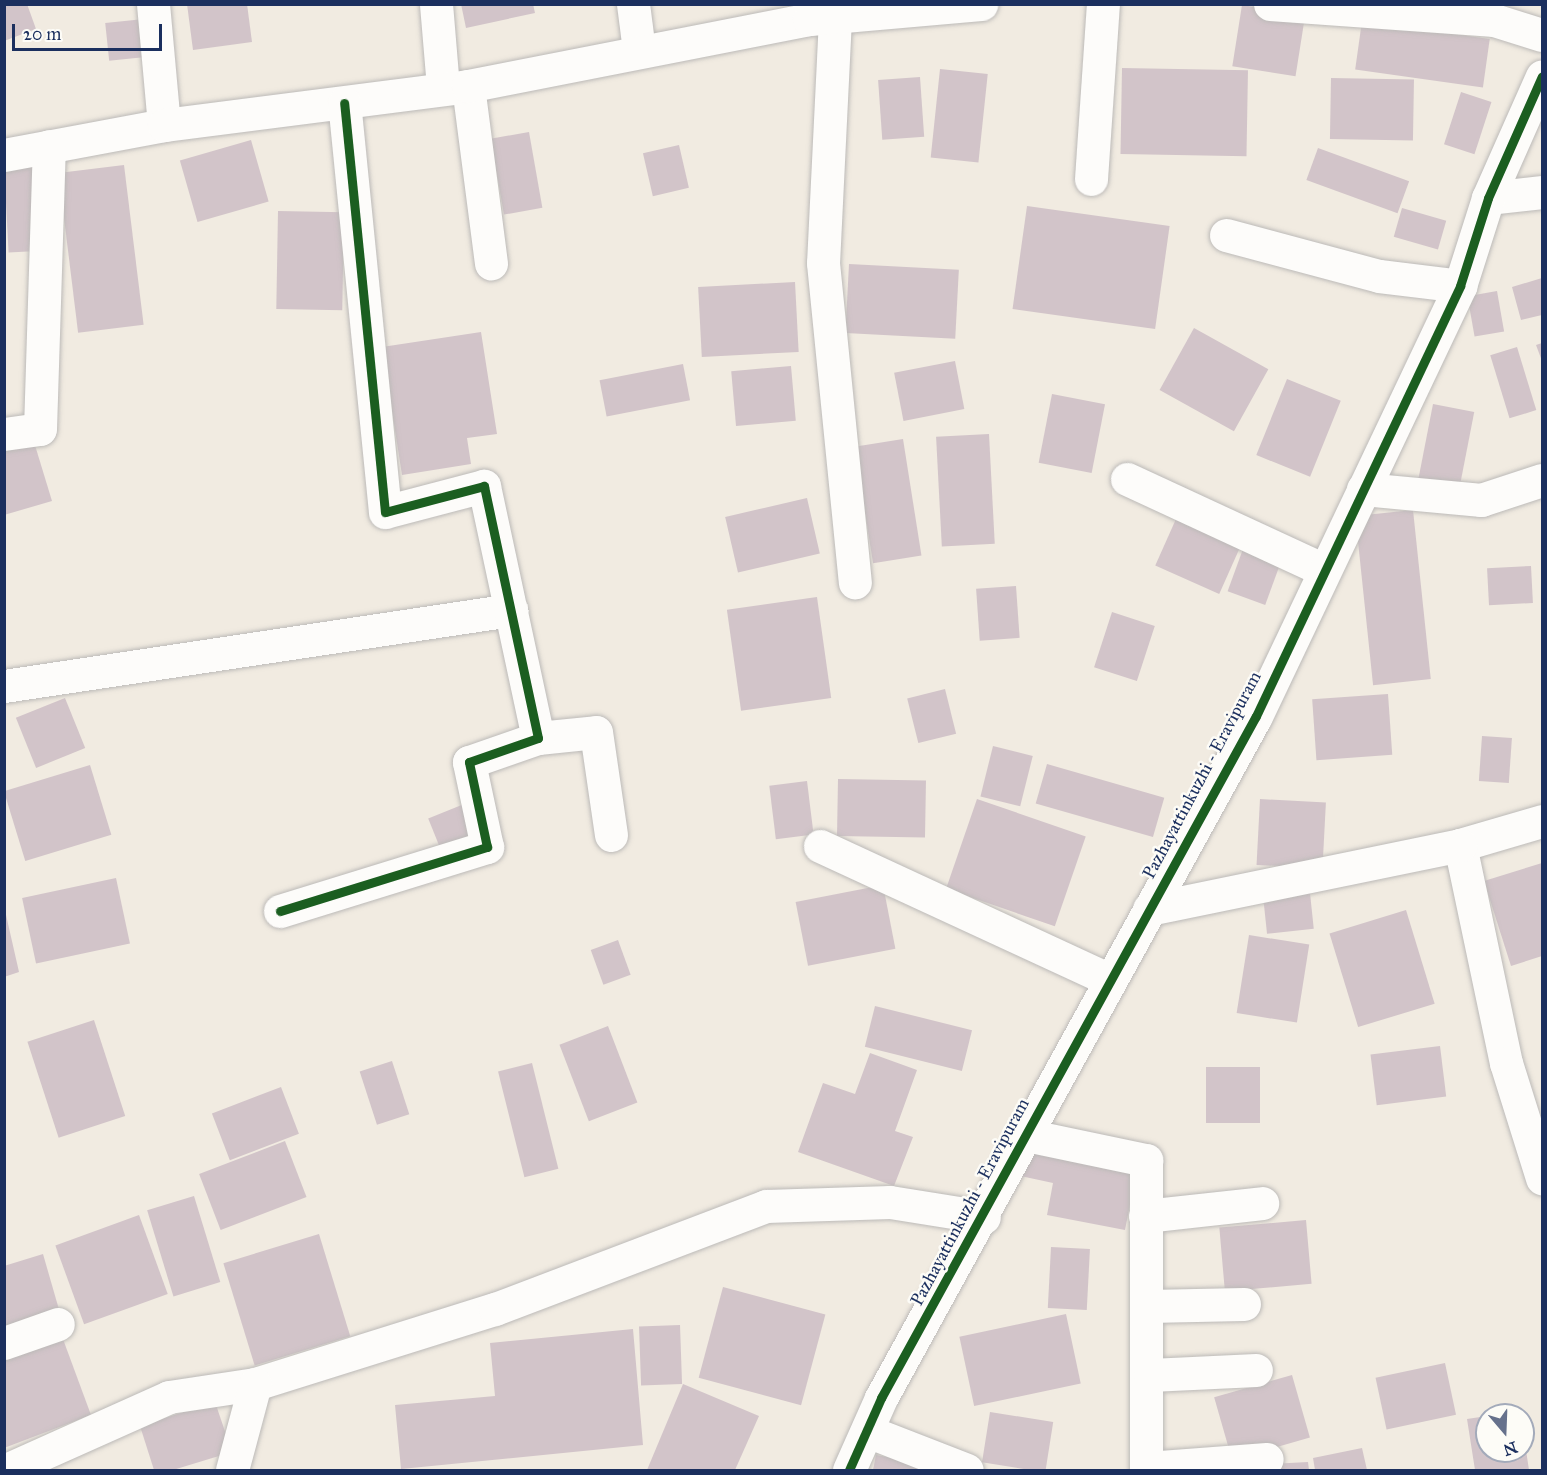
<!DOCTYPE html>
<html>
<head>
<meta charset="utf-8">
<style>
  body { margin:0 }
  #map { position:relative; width:1547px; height:1475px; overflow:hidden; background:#f1ebe1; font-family:"IM FELL Great Primer",serif }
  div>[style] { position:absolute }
  .building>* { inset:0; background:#d2c4c9; transform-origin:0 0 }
  .roads { filter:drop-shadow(0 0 2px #bcbab8) drop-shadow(0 0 2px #bcbab8) }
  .street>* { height:33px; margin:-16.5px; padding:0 16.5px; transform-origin:16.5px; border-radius:16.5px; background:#fdfcfa }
  .cycleway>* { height:9px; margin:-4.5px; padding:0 4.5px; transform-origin:4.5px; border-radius:4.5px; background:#1b5e20 }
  span { translate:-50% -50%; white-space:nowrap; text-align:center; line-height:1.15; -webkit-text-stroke:5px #fdfcf7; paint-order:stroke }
  .street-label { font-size:18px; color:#1b2f5e }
  .frame { position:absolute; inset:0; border:6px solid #1b2f5e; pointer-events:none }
  .north { position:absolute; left:1475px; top:1403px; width:60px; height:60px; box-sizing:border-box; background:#fdfcf7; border:2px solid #a3aaba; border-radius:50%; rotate:161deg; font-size:16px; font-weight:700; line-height:24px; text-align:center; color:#1b2f5e }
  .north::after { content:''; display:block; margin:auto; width:21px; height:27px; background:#66718c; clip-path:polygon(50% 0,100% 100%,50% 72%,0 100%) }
  .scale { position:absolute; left:12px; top:24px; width:150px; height:27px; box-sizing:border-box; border:3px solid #1b2f5e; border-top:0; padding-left:8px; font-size:18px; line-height:21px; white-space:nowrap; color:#1b2f5e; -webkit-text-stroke:4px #fdfcf7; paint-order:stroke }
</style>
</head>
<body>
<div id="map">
  <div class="building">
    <div style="clip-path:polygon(4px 4px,27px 4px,36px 29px,4px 41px)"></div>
    <div style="clip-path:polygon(187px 4px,247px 4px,252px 42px,193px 50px)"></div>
    <div style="clip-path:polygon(461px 4px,533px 4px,535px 13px,466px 28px)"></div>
    <div style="left:1242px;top:5px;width:64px;height:62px;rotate:9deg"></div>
    <div style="left:144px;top:19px;width:38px;height:39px;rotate:84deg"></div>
    <div style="left:1362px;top:21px;width:129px;height:49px;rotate:8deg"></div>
    <div style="left:1122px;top:68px;width:126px;height:86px;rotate:1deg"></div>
    <div style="left:940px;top:69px;width:48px;height:89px;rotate:6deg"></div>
    <div style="left:920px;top:77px;width:60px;height:42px;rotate:86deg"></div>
    <div style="left:1331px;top:78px;width:83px;height:61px;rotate:1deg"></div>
    <div style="left:1461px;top:92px;width:32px;height:55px;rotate:18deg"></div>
    <div style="left:529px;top:132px;width:77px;height:39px;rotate:80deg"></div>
    <div style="left:251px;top:140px;width:64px;height:74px;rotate:74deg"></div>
    <div style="left:679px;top:145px;width:44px;height:37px;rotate:77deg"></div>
    <div style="left:1318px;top:148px;width:97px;height:34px;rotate:20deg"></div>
    <div style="left:33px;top:164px;width:87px;height:29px;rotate:87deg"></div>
    <div style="left:124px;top:165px;width:161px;height:66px;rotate:83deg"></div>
    <div style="left:1027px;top:206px;width:144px;height:104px;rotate:8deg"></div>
    <div style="left:1402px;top:208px;width:46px;height:30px;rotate:16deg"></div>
    <div style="left:278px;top:211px;width:66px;height:98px;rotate:1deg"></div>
    <div style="left:849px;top:264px;width:110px;height:69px;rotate:3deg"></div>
    <div style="clip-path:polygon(1542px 278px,1542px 315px,1521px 320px,1512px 287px)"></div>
    <div style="left:795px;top:282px;width:70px;height:97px;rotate:87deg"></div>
    <div style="left:1497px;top:291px;width:41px;height:30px;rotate:80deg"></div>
    <div style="left:1194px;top:328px;width:85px;height:71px;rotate:29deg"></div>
    <div style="clip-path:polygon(481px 332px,497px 434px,467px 438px,471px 464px,402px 475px,382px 347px)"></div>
    <div style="clip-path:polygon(1542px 343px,1542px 361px,1536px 345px)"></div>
    <div style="left:1517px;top:347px;width:66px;height:28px;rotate:73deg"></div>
    <div style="left:955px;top:361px;width:49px;height:62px;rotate:79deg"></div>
    <div style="left:683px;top:364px;width:37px;height:85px;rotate:79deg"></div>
    <div style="left:791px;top:366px;width:55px;height:60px;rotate:85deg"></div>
    <div style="left:1287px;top:379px;width:58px;height:82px;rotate:22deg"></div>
    <div style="left:1052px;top:394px;width:54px;height:70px;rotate:11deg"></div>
    <div style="left:1433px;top:404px;width:42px;height:76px;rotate:11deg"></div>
    <div style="left:989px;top:434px;width:110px;height:53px;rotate:87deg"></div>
    <div style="left:903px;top:439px;width:118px;height:49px;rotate:81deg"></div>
    <div style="clip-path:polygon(34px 442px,52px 501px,4px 515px,4px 451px)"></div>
    <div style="left:807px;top:498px;width:57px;height:84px;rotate:77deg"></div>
    <div style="left:1413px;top:510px;width:170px;height:58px;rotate:84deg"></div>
    <div style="left:1176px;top:519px;width:70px;height:51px;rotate:24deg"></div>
    <div style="left:1243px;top:549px;width:40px;height:45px;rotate:20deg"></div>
    <div style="left:1531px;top:566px;width:37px;height:44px;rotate:87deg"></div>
    <div style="left:1016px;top:586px;width:52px;height:40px;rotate:86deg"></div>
    <div style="left:817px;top:597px;width:102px;height:91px;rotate:82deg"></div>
    <div style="left:1112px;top:612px;width:45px;height:58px;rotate:18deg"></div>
    <div style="left:945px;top:689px;width:46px;height:39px;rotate:76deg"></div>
    <div style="left:1388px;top:694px;width:61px;height:76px;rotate:86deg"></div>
    <div style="left:65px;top:698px;width:54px;height:53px;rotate:68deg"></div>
    <div style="left:1482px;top:736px;width:30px;height:45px;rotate:4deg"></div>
    <div style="left:993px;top:746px;width:41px;height:52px;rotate:14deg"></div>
    <div style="left:1047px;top:764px;width:122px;height:41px;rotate:16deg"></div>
    <div style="left:90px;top:765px;width:73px;height:90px;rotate:73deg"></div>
    <div style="left:838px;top:779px;width:88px;height:57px;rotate:1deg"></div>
    <div style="left:807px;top:781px;width:54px;height:38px;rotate:83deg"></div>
    <div style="left:977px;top:799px;width:115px;height:95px;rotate:19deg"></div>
    <div style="left:1260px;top:799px;width:66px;height:66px;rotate:3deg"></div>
    <div style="left:469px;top:802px;width:31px;height:44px;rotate:68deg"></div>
    <div style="clip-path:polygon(1542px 863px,1542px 956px,1511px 966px,1484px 881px)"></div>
    <div style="left:116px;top:878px;width:67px;height:96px;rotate:78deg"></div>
    <div style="left:883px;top:885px;width:65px;height:89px;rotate:79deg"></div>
    <div style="left:1310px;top:893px;width:36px;height:47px;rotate:84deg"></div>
    <div style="clip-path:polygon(4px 906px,19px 972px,4px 977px)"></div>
    <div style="left:1406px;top:910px;width:98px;height:80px;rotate:73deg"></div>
    <div style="left:1249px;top:935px;width:61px;height:79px;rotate:9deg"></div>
    <div style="left:618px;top:940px;width:37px;height:29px;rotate:70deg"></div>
    <div style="left:875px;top:1006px;width:100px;height:42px;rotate:14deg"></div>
    <div style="left:94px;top:1020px;width:101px;height:70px;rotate:72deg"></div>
    <div style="left:608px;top:1026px;width:82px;height:52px;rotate:69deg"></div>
    <div style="left:1440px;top:1046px;width:51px;height:70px;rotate:83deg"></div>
    <div style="clip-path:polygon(870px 1053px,917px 1070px,895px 1131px,913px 1137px,894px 1186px,798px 1152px,823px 1083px,855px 1094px)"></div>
    <div style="left:392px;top:1061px;width:56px;height:34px;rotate:72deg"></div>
    <div style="left:532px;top:1063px;width:109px;height:35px;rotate:76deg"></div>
    <div style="left:1206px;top:1067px;width:54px;height:56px"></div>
    <div style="left:281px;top:1087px;width:50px;height:74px;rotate:69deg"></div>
    <div style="left:285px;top:1141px;width:60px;height:92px;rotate:69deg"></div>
    <div style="clip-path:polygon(1022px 1145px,1137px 1169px,1125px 1230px,1047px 1215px,1053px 1183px,1016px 1175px)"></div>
    <div style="left:194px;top:1196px;width:90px;height:49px;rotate:73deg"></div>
    <div style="left:139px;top:1215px;width:84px;height:89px;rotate:70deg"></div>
    <div style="left:1306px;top:1220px;width:64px;height:87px;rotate:85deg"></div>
    <div style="left:319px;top:1234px;width:107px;height:100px;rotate:73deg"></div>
    <div style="left:1051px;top:1247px;width:39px;height:61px;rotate:3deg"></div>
    <div style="clip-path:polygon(43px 1254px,60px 1313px,4px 1330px,4px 1266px)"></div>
    <div style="left:723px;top:1287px;width:106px;height:94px;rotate:15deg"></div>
    <div style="left:1066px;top:1314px;width:71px;height:109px;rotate:78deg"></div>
    <div style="left:680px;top:1325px;width:59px;height:41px;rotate:88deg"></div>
    <div style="clip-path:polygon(633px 1329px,643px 1445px,401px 1469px,395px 1405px,495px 1396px,490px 1343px)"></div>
    <div style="clip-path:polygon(60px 1331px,91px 1415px,4px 1448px,4px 1352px)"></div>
    <div style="left:1445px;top:1363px;width:53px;height:71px;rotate:78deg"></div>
    <div style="left:1292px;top:1375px;width:65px;height:81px;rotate:74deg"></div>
    <div style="clip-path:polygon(683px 1384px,759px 1416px,735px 1470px,647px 1470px)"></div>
    <div style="clip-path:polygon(215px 1402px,232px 1452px,173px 1470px,154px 1470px,140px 1426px)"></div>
    <div style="clip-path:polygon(1520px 1411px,1521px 1415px,1505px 1415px,1504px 1414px)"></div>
    <div style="left:990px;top:1412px;width:64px;height:51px;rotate:9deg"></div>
    <div style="clip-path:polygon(1487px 1416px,1487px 1451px,1523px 1451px,1524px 1437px,1529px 1470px,1475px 1470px,1467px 1419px)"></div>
    <div style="clip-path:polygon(1362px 1448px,1367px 1470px,1315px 1470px,1313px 1458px)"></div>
    <div style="clip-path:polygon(876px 1455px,948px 1468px,947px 1470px,873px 1470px)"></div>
    <div style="clip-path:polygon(1308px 1462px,1309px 1470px,1271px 1470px,1271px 1464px)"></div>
  </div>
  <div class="roads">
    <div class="street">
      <div style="left:153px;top:4px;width:121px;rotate:84.8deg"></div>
      <div style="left:436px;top:4px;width:84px;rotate:85.2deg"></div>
      <div style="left:633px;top:4px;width:46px;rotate:82.6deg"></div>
      <div style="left:1270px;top:4px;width:225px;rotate:4.1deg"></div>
      <div style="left:1494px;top:20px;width:50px;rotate:17.4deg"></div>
      <div style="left:835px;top:18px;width:245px;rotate:92.8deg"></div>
      <div style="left:823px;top:263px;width:321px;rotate:84.3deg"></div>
      <div style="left:468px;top:86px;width:179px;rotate:82.6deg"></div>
      <div style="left:4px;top:155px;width:163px;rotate:-10.6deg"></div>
      <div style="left:164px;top:125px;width:306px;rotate:-7.3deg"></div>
      <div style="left:468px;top:86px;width:348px;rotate:-11.1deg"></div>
      <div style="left:809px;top:19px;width:173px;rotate:-5deg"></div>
      <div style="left:1091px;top:179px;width:175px;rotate:-86.1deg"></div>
      <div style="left:1488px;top:198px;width:54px;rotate:-6.3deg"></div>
      <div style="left:1226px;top:235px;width:158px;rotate:15deg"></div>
      <div style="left:1379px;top:276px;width:82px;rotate:7deg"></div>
      <div style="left:4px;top:434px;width:36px;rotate:-8deg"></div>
      <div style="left:40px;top:429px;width:283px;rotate:-88.2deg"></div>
      <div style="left:1127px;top:479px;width:217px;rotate:24.8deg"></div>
      <div style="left:1363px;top:489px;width:119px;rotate:5.3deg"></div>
      <div style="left:1481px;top:500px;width:64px;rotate:-18.2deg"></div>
      <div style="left:4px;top:686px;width:513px;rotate:-8.53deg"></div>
      <div style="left:538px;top:738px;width:58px;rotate:-5.9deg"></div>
      <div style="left:596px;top:732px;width:104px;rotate:81.7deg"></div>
      <div style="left:1542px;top:821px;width:85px;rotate:163.7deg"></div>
      <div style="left:1460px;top:845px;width:223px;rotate:78.1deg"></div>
      <div style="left:1506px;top:1063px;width:121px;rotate:72.6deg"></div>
      <div style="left:820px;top:846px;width:317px;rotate:24.8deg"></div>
      <div style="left:1149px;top:909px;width:318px;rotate:-11.6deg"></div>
      <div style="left:280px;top:911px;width:217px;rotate:-17.2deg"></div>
      <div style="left:487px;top:847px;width:87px;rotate:-102deg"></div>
      <div style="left:469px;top:762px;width:73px;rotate:-19.2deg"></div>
      <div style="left:538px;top:738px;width:258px;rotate:-102.1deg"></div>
      <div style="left:484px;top:486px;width:102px;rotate:165.3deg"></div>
      <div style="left:385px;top:512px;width:411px;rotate:-95.7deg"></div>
      <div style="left:1026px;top:1135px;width:123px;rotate:11.8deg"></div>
      <div style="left:1146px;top:1160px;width:310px;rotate:90deg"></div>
      <div style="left:1145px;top:1216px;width:118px;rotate:-6.3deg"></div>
      <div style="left:1148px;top:1306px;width:96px;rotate:-1.2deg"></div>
      <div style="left:4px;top:1343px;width:57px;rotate:-19.4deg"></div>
      <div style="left:1150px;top:1375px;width:106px;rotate:-2.7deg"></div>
      <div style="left:867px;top:1431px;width:107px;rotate:21.3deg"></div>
      <div style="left:1147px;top:1468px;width:120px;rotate:-4.3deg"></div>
      <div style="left:6px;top:1470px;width:179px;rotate:-24.1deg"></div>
      <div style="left:169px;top:1397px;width:87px;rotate:-8.6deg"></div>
      <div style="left:255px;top:1384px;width:251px;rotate:-17.4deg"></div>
      <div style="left:495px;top:1309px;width:290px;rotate:-20.8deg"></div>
      <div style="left:766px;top:1206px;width:124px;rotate:-1.8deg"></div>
      <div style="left:890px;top:1202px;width:95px;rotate:9.1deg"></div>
      <div style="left:232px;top:1470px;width:89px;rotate:-75deg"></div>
      <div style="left:849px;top:1470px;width:79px;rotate:-66deg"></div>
      <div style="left:881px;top:1398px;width:778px;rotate:-61.2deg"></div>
      <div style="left:1256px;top:716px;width:476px;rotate:-64.6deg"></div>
      <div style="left:1460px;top:286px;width:92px;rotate:-72.3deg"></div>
      <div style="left:1488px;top:198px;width:133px;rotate:-66.1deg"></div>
    </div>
  </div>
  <div class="cycleway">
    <div style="left:280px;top:911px;width:217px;rotate:-17.2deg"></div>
    <div style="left:487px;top:847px;width:87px;rotate:-102deg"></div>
    <div style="left:469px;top:762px;width:73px;rotate:-19.2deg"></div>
    <div style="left:538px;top:738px;width:258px;rotate:-102.1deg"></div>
    <div style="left:484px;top:486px;width:102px;rotate:165.3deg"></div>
    <div style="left:385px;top:512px;width:411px;rotate:-95.7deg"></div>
    <div style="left:849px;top:1470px;width:79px;rotate:-66deg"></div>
    <div style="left:881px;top:1398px;width:778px;rotate:-61.2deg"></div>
    <div style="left:1256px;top:716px;width:476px;rotate:-64.6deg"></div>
    <div style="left:1460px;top:286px;width:92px;rotate:-72.3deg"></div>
    <div style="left:1488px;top:198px;width:133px;rotate:-66.1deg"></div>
  </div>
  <div class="street-label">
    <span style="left:1202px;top:775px;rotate:-62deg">Pazhayattinkuzhi - Eravipuram</span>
    <span style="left:970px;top:1202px;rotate:-62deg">Pazhayattinkuzhi - Eravipuram</span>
  </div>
  <div class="frame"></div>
  <div class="north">N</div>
  <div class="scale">20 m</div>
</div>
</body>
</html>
